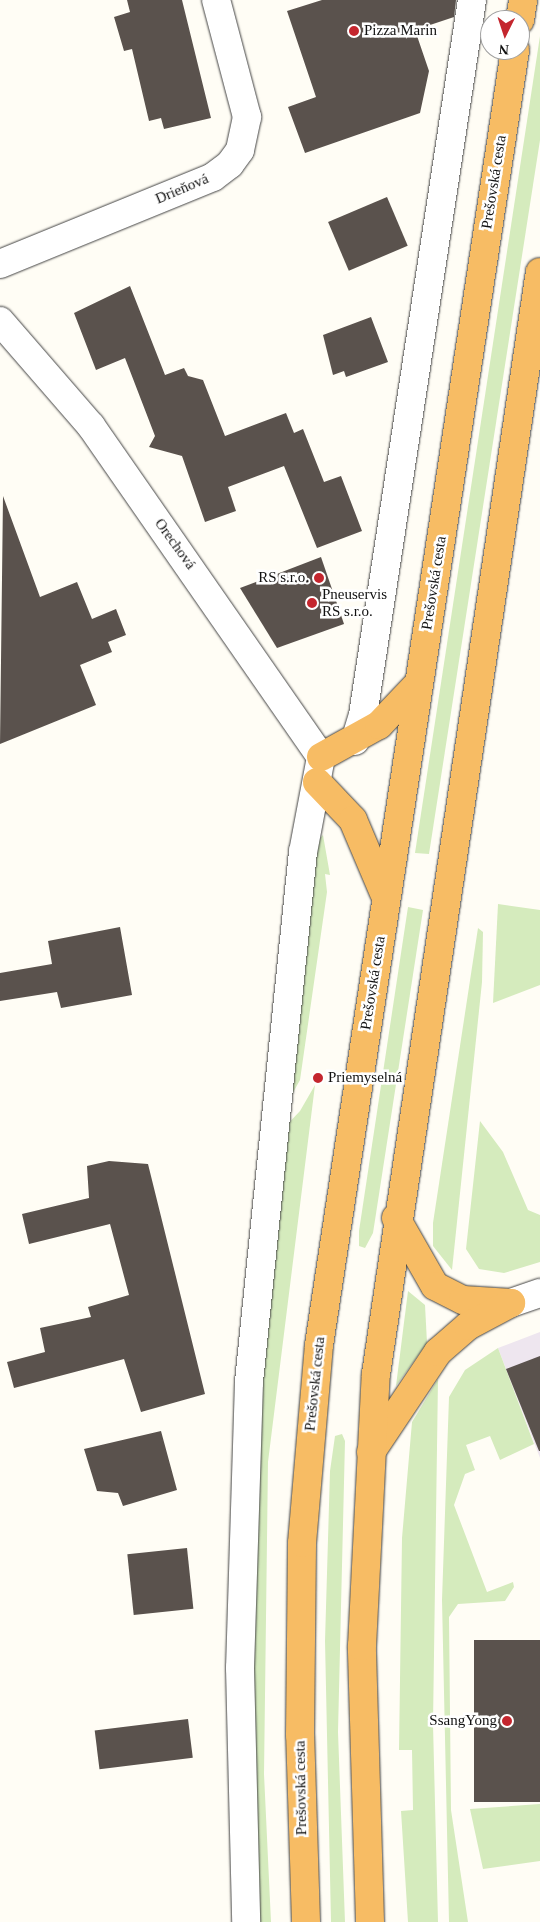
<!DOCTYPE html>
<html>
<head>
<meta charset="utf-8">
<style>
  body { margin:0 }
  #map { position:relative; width:540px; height:1922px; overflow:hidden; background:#fffdf5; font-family:"Times New Roman",serif }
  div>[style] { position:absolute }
  .industrial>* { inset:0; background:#eee6ef }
  .green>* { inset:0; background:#d5ebbd }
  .building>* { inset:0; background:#5a524d; transform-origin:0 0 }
  .roads { filter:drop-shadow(0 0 1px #444) drop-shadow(0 0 1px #444) }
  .minor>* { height:28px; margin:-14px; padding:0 14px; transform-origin:14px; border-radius:14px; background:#fff }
  .trunk>* { height:28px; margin:-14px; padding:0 14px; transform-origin:14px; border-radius:14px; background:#f7bc64 }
  .dots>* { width:14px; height:14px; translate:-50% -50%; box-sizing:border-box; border:2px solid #fff; border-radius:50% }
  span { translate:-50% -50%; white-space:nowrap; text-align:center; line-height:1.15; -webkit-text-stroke:5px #fff; paint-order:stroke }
  .poi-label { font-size:15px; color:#111 }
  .left { translate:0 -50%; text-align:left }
  .right { translate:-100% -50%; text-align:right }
  .street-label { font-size:15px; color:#111 }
  .north { position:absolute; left:480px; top:10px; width:50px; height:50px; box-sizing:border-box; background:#fff; border:1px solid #a0a0a0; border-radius:50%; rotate:184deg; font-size:14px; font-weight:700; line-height:20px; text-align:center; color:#111 }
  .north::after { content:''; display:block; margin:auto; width:18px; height:22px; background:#c4262e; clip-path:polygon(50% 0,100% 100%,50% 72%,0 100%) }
</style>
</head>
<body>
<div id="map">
  <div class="industrial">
    <div style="clip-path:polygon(540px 1332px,540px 1458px,498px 1348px)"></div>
  </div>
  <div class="green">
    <div style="clip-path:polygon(540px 36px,540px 140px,429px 854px,415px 853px)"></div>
    <div style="clip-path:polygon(323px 835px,330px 875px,325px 874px,327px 892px,300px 1080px,290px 1098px,317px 841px)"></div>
    <div style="clip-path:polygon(498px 904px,540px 910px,540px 985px,493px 1003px)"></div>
    <div style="clip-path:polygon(408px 907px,423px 910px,373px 1233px,365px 1248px,359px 1246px,359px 1231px)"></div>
    <div style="clip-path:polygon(478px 928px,483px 932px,482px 982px,452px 1270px,433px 1246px,433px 1223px)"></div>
    <div style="clip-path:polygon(315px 1085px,268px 1462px,264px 1774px,271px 1922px,257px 1922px,252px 1750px,260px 1392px,283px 1129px,300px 1111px)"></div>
    <div style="clip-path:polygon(480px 1121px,503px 1152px,528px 1210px,540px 1215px,540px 1262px,504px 1273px,479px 1269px,466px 1249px)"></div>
    <div style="clip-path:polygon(408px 1291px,425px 1305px,427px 1343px,396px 1386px)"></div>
    <div style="clip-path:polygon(498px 1348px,534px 1444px,500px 1460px,490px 1436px,466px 1445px,475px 1470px,465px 1474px,454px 1505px,487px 1592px,513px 1582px,514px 1587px,505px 1601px,458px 1604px,449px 1617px,451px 1810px,468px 1922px,449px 1922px,442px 1600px,449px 1397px,465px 1370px)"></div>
    <div style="clip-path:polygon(438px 1379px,433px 1724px,438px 1922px,408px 1922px,401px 1811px,413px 1810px,412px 1750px,399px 1750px,402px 1538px,412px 1422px)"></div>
    <div style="clip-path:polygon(342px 1434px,345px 1441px,338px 1732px,345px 1922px,331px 1922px,325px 1641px,330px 1471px,335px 1436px)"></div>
    <div style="clip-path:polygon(540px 1804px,540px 1861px,483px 1869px,470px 1809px)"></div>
  </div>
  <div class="building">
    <div style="clip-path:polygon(127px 0,182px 0,211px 118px,164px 129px,161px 118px,149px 121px,132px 49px,124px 51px,114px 17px,130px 12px)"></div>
    <div style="clip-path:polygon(322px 0,456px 0,454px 17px,415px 30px,429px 71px,420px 113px,305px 153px,288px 107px,316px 97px,287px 11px)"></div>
    <div style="left:387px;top:197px;width:53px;height:64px;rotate:67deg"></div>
    <div style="clip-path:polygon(130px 286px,165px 375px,184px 368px,188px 376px,203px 380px,225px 436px,286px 413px,294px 433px,303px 429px,324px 482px,341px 476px,362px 531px,317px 548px,284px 466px,228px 487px,236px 511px,205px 522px,182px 456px,149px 447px,155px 436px,125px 358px,96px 370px,74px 313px)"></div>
    <div style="clip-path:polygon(371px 317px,388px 362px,346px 377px,344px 371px,333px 375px,323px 335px)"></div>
    <div style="clip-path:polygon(3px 496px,40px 597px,77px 582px,92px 619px,116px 609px,126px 635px,108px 642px,112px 652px,80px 665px,96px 705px,0 744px)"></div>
    <div style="clip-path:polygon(321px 557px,344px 624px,277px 648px,240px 588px)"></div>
    <div style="clip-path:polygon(120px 927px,132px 995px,61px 1008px,57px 992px,0 1001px,0 973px,52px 964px,48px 941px)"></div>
    <div style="clip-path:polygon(109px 1161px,148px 1164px,205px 1394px,141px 1412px,124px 1359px,14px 1388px,7px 1362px,45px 1352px,40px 1328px,91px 1317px,88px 1307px,129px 1295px,110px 1224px,29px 1244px,22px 1214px,89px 1198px,87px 1166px)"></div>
    <div style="clip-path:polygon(540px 1356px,540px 1451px,539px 1451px,506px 1369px)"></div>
    <div style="clip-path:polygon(161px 1431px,177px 1490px,123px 1506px,118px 1493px,97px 1491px,84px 1449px)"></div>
    <div style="left:187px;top:1548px;width:61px;height:60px;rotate:84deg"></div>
    <div style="left:474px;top:1640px;width:66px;height:162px"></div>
    <div style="left:188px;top:1719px;width:39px;height:94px;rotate:83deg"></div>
  </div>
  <div class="roads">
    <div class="minor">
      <div style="left:0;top:264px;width:230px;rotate:-22.2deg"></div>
      <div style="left:213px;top:177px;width:21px;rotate:-37deg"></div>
      <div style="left:230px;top:164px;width:17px;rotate:-54deg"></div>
      <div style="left:240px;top:150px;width:34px;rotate:-78deg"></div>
      <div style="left:247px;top:117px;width:121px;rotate:-104.8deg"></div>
      <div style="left:0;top:321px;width:139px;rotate:49.1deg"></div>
      <div style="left:91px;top:426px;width:403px;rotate:55.2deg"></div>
      <div style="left:321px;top:757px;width:97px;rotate:100.7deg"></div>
      <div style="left:303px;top:852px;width:533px;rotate:95.82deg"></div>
      <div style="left:249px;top:1382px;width:286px;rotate:91.8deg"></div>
      <div style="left:240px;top:1668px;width:254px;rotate:88.6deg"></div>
      <div style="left:355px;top:741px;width:27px;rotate:-73deg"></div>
      <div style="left:363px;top:715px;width:723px;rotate:-81.33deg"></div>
      <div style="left:511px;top:1303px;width:31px;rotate:-19deg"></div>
    </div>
    <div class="trunk">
      <div style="left:520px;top:20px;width:20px;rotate:-81deg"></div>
      <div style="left:321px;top:757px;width:66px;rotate:-28.9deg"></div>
      <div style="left:379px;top:725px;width:58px;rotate:-46.4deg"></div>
      <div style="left:317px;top:782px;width:52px;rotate:46.5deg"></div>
      <div style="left:353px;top:820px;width:79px;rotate:67deg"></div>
      <div style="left:396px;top:1218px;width:78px;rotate:60.2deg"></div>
      <div style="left:435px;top:1286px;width:31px;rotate:27deg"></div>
      <div style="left:463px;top:1300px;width:48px;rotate:3.6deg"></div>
      <div style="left:371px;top:1452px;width:120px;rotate:-56.2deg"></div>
      <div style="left:438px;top:1352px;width:40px;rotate:-41deg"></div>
      <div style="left:468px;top:1326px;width:49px;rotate:-28.1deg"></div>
      <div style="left:306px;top:1922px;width:187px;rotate:-91.8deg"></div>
      <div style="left:300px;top:1735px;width:192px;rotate:-89.4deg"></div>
      <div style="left:302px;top:1543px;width:199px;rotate:-85.1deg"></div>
      <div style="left:319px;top:1345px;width:1310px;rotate:-81.39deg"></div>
      <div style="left:370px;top:1922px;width:276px;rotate:-91.7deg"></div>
      <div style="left:362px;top:1646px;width:272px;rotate:-87.1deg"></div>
      <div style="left:376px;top:1374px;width:1114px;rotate:-81.54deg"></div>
    </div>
  </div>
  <div class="dots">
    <div style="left:354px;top:31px;background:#c4262e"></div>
    <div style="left:319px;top:578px;background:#c4262e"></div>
    <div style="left:312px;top:603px;background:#c4262e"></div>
    <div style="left:318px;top:1078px;background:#c4262e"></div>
    <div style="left:507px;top:1721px;background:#c4262e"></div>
  </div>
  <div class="poi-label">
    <span class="left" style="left:364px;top:31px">Pizza Marin</span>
    <span class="right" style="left:309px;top:578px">RS s.r.o.</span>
    <span class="left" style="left:322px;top:603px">Pneuservis<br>RS s.r.o.</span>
    <span class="left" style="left:328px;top:1078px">Priemyselná</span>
    <span class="right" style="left:497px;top:1721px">SsangYong</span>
  </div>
  <div class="street-label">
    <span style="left:494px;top:182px;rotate:-81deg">Prešovská cesta</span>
    <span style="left:182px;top:189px;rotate:-23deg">Drieňová</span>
    <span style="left:175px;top:544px;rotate:54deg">Orechová</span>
    <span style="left:434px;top:583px;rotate:-81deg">Prešovská cesta</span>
    <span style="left:373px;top:983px;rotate:-81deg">Prešovská cesta</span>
    <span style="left:315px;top:1384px;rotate:-84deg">Prešovská cesta</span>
    <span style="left:301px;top:1788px;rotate:-91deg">Prešovská cesta</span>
  </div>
  <div class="north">N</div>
</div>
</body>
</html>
